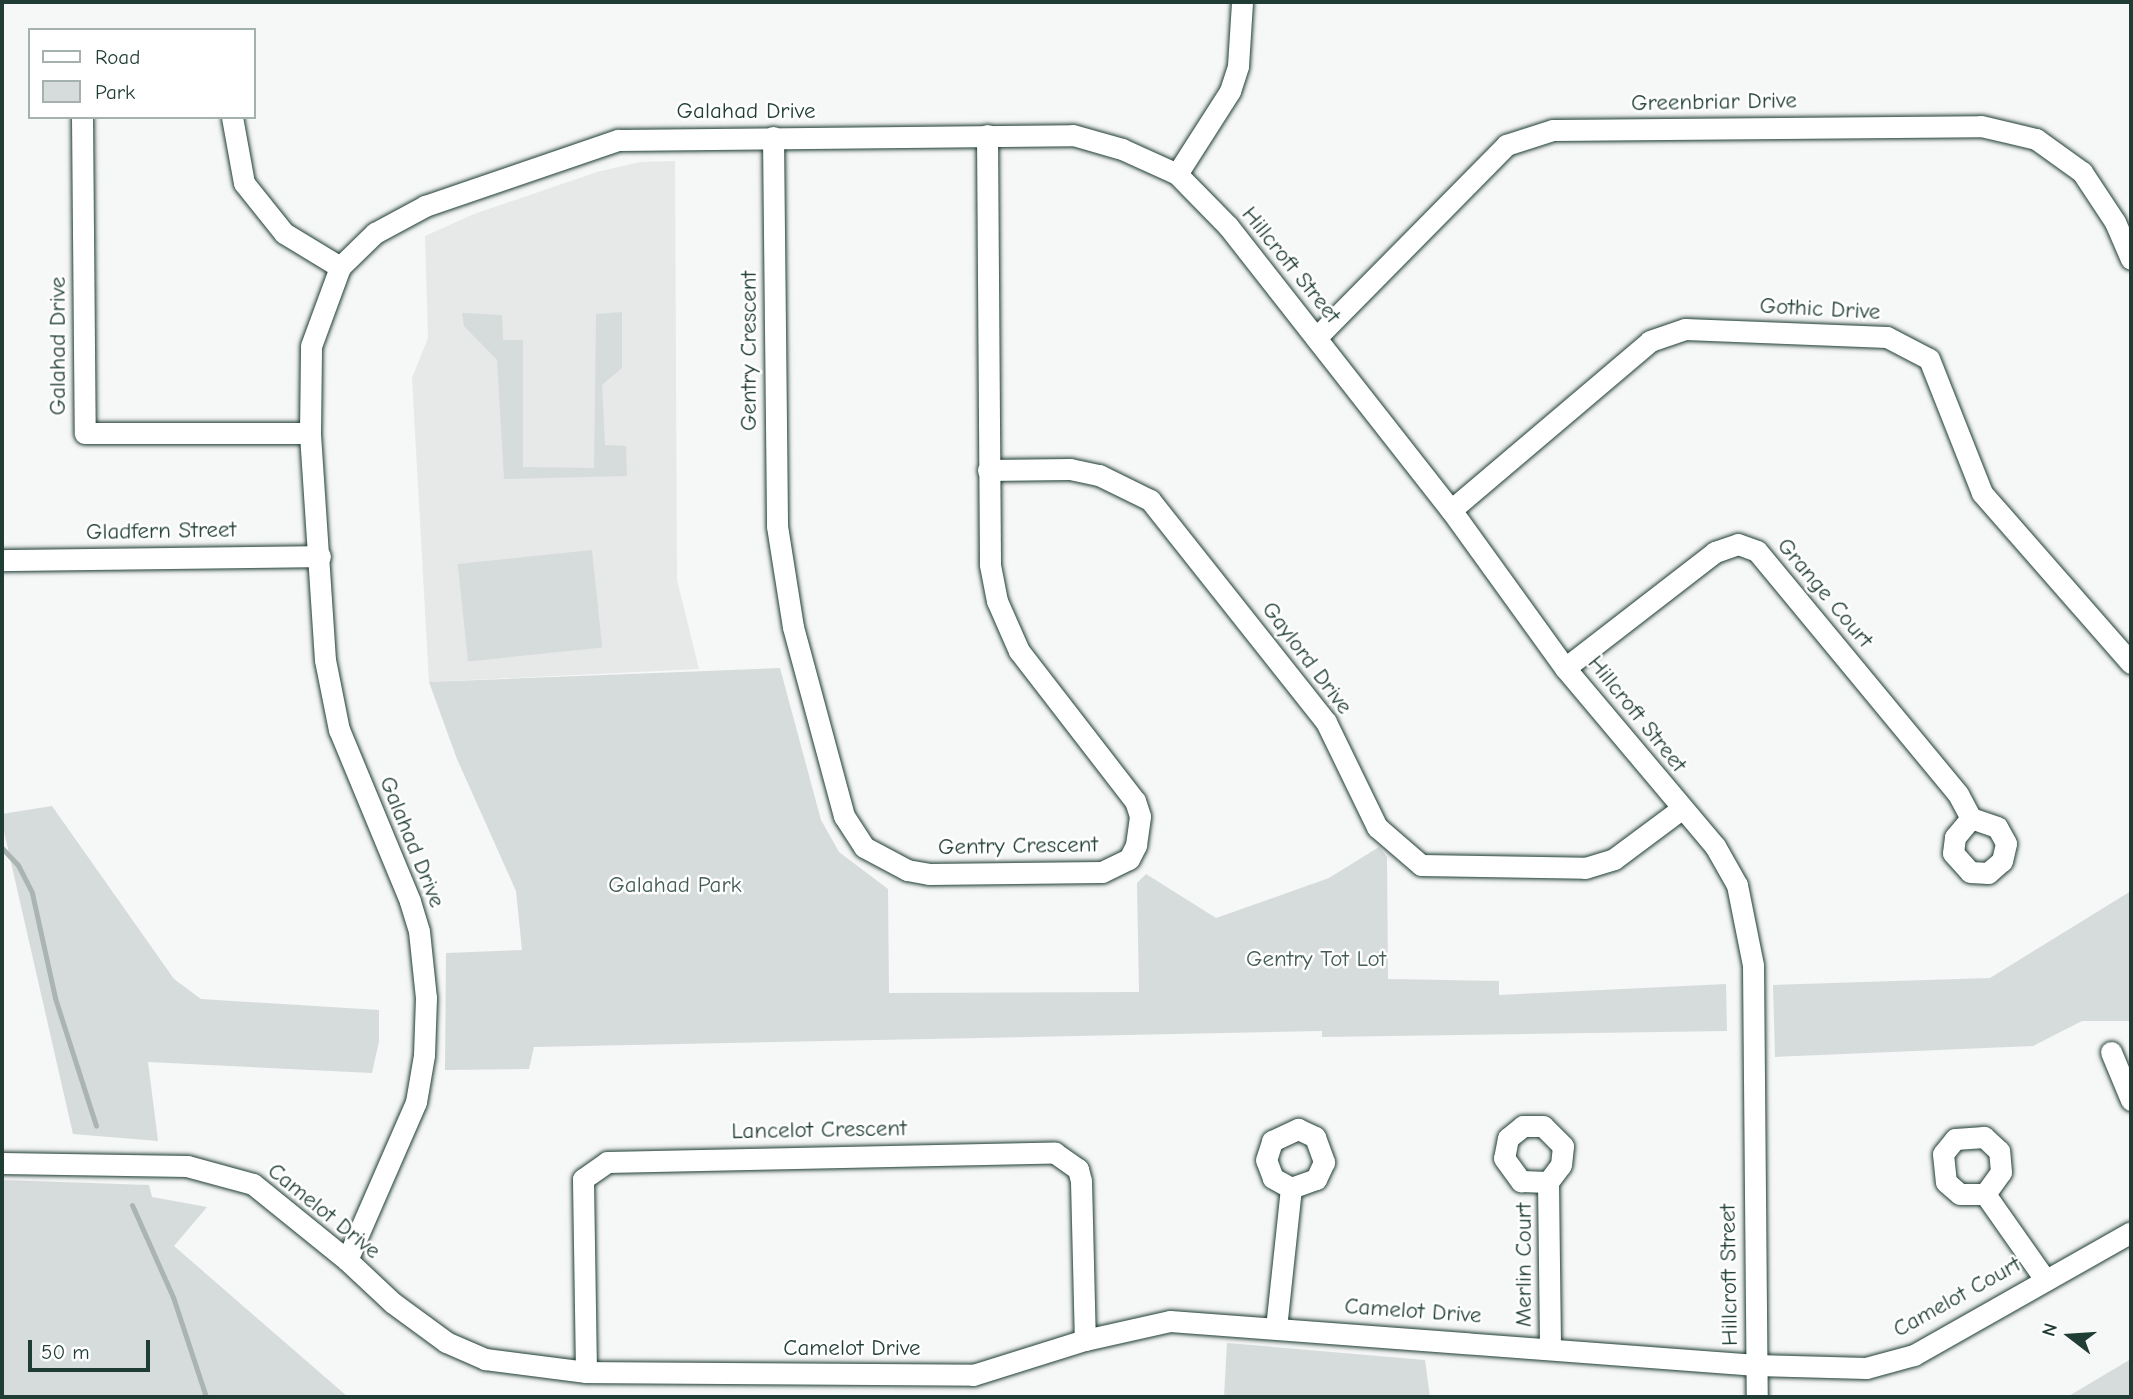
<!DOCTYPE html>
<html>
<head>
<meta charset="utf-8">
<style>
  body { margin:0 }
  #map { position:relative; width:2133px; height:1399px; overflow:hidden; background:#f6f7f7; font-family:"Comic Neue",sans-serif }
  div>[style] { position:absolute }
  .built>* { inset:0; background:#e6e9e8 }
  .green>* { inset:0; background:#d6dcdb; transform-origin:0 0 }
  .stream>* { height:5px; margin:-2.5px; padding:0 2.5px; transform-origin:2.5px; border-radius:2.5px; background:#aab5b1 }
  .roads { filter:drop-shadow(0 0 2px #1f3d34) drop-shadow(0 0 2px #1f3d34) }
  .minor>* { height:21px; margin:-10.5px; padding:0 10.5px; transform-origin:10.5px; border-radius:10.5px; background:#fff }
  span { translate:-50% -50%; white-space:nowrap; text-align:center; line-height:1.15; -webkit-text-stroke:5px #fff; paint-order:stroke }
  .street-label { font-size:23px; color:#1f3d34 }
  .park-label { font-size:23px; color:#445d55 }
  .frame { position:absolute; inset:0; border:4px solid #1f3d34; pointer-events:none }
  .legend { position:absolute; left:28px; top:28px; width:228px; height:91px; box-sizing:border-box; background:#fff; border:2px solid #a5b1ae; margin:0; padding:9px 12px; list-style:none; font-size:21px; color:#1f3d34 }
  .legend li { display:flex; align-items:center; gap:14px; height:35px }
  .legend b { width:35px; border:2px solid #a5b1ae }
  .north { position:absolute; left:2035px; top:1301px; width:70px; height:70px; -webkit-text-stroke:5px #fff; paint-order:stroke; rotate:287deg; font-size:19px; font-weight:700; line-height:28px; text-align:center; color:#1f3d34 }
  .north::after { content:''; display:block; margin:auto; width:24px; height:32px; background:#1f3d34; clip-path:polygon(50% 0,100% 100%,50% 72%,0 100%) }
  .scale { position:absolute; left:28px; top:1340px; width:122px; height:32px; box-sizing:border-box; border:4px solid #1f3d34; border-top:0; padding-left:9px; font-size:21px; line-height:24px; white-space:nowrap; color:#1f3d34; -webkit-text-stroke:5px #fff; paint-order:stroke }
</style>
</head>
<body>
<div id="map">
  <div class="built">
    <div style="clip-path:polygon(675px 161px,677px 580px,699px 669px,429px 682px,412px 378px,428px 338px,425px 236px,474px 214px,597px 172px,640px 162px)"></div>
  </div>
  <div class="green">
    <div style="clip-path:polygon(622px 312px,622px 368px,602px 385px,605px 445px,626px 446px,627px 476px,504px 479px,497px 360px,464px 326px,462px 313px,502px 315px,503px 340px,523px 340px,523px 467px,594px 468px,596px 314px)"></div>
    <div style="left:592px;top:550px;width:98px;height:135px;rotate:84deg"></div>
    <div style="clip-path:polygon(780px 668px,821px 820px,839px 852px,888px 889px,889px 993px,1139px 992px,1137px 883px,1146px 874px,1216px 918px,1329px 878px,1379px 847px,1387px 857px,1388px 979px,1499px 981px,1499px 995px,1726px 984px,1727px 1031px,1322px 1037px,1322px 1031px,534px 1047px,529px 1069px,445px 1070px,446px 953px,522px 950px,516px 891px,457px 759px,429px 682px)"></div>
    <div style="clip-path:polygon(52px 806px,174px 979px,201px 999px,379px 1010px,379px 1041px,372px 1073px,148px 1062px,158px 1141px,73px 1134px,2px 823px,2px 814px)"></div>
    <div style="clip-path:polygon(2131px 891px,2131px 1021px,2082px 1021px,2033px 1046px,1775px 1057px,1773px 985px,1990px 978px)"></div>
    <div style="clip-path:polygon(2px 1180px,149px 1185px,152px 1197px,207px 1207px,174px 1246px,348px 1397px,2px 1397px)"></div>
    <div style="clip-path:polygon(1227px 1343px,1425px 1360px,1430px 1397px,1224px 1397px)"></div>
    <div style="clip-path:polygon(2131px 1359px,2131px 1397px,2067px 1397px)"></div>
  </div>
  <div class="stream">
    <div style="left:2px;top:848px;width:23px;rotate:47deg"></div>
    <div style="left:18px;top:865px;width:31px;rotate:63deg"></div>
    <div style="left:32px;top:893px;width:107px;rotate:77.6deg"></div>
    <div style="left:55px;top:998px;width:134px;rotate:72.2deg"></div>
    <div style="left:132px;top:1205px;width:101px;rotate:66deg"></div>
    <div style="left:173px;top:1297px;width:105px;rotate:71.7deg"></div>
  </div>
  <div class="roads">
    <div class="minor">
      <div style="left:82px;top:117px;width:316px;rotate:89.5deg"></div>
      <div style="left:85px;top:433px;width:225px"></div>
      <div style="left:232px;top:117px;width:67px;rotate:79.7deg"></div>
      <div style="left:244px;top:183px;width:64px;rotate:51.3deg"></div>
      <div style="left:284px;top:233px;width:66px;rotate:31.3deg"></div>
      <div style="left:773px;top:137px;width:389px;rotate:89.4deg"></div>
      <div style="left:777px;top:526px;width:102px;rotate:81deg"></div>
      <div style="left:793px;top:627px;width:196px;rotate:74.9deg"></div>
      <div style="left:844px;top:816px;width:37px;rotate:57deg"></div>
      <div style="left:864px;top:847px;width:49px;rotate:28.1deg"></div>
      <div style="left:907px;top:870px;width:22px;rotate:10deg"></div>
      <div style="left:929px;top:874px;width:173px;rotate:-0.7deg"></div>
      <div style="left:1102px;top:872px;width:30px;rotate:-26deg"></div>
      <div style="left:1129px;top:859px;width:16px;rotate:-63deg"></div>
      <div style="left:1136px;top:845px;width:29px;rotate:-82deg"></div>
      <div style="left:1140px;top:816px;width:16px;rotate:-108deg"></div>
      <div style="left:1135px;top:801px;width:190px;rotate:-127.7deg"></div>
      <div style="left:1019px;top:651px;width:55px;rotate:-113.7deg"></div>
      <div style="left:997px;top:601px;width:38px;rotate:-101deg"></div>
      <div style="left:990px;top:564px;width:429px;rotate:-90.4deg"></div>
      <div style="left:1177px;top:174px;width:98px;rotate:-57.4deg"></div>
      <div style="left:1230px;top:91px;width:26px;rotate:-72deg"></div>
      <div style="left:1238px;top:66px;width:64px;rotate:-86.4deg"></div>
      <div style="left:1316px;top:338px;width:271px;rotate:-45.4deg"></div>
      <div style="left:1506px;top:145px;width:49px;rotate:-17.7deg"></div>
      <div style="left:1553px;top:130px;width:428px;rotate:-0.5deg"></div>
      <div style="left:1981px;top:126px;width:57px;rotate:13.3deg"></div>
      <div style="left:2036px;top:139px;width:57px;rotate:35.7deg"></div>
      <div style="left:2082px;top:172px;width:60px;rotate:56.6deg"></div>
      <div style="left:2115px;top:222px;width:40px;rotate:66.6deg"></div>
      <div style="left:988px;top:470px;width:82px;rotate:-0.7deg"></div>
      <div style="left:1070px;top:469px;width:30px;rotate:12deg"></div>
      <div style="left:1099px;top:475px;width:57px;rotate:26.1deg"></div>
      <div style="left:1150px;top:500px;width:283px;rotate:51.6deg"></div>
      <div style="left:1326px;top:722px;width:117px;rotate:64.1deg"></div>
      <div style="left:1377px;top:827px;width:58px;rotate:40.8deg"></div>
      <div style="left:1421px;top:865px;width:164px;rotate:1deg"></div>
      <div style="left:1585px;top:868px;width:30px;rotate:-17deg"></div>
      <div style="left:1614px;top:859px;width:84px;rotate:-36.7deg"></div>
      <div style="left:1451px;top:510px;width:261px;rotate:-40.3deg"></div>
      <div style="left:1650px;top:341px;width:37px;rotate:-19deg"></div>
      <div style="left:1685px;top:329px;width:202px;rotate:2.3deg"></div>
      <div style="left:1887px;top:337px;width:47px;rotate:27.6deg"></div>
      <div style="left:1929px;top:359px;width:144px;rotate:68.4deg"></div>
      <div style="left:1982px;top:493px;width:226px;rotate:48.8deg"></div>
      <div style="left:2px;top:560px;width:318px;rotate:-0.7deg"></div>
      <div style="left:1565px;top:668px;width:190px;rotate:-37.7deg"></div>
      <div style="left:1715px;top:552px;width:24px;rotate:-19deg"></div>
      <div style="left:1738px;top:544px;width:20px;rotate:20deg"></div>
      <div style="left:1757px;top:551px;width:315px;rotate:50.4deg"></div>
      <div style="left:1958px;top:794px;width:27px;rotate:62deg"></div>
      <div style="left:1971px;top:818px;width:25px;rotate:130deg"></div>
      <div style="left:1955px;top:837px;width:16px;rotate:97deg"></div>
      <div style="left:1953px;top:853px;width:25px;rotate:48deg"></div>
      <div style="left:1970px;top:872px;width:18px;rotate:3deg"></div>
      <div style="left:1988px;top:873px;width:18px;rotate:-41deg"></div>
      <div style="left:2002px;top:861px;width:18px;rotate:-77deg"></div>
      <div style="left:2006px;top:843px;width:18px;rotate:-119deg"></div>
      <div style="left:1997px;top:827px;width:28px;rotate:-161deg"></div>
      <div style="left:2111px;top:1052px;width:52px;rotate:67.4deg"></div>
      <div style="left:2px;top:1163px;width:185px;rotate:0.9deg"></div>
      <div style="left:187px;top:1166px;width:68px;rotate:15.3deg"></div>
      <div style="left:253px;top:1184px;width:121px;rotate:39deg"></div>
      <div style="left:347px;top:1260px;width:63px;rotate:43.1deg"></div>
      <div style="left:393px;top:1303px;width:66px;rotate:36.3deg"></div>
      <div style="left:446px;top:1342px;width:43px;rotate:23.6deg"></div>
      <div style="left:485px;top:1359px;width:102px;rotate:7.3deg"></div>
      <div style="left:586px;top:1372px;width:387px;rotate:0.4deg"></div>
      <div style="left:973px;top:1375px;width:117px;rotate:-17.4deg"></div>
      <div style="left:1085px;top:1340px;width:87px;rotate:-12.6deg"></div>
      <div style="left:1170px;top:1321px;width:588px;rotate:4.29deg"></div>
      <div style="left:1756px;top:1365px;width:110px;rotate:1.6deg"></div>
      <div style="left:1866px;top:1368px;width:50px;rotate:-15.2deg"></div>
      <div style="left:1914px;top:1355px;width:249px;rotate:-29.5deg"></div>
      <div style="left:1548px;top:1182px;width:21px;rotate:-53deg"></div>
      <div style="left:1561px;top:1165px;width:19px;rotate:-84deg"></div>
      <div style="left:1563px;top:1146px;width:28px;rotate:-135deg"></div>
      <div style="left:1543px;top:1126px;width:20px;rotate:180deg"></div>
      <div style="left:1523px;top:1126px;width:19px;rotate:141deg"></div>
      <div style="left:1508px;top:1138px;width:20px;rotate:101deg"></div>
      <div style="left:1504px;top:1158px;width:29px;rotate:54deg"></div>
      <div style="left:1521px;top:1181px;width:27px;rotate:2deg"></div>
      <div style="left:1548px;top:1182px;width:165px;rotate:89.3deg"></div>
      <div style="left:1985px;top:1194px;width:27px;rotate:-54deg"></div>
      <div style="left:2001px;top:1172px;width:21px;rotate:-95deg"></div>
      <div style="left:1999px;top:1151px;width:21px;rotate:-137deg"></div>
      <div style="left:1984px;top:1137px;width:29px;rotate:176deg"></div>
      <div style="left:1955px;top:1139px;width:19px;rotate:129deg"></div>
      <div style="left:1943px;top:1154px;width:28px;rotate:84deg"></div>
      <div style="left:1946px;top:1182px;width:18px;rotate:41deg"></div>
      <div style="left:1960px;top:1194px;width:25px"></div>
      <div style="left:1985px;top:1194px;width:103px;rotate:54.9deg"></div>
      <div style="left:347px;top:1260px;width:172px;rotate:-66.4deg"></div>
      <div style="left:416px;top:1102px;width:48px;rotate:-80.3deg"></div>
      <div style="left:424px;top:1055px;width:57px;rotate:-88deg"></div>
      <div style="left:426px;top:998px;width:67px;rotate:-96deg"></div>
      <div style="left:419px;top:931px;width:31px;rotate:-107deg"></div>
      <div style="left:410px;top:901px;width:185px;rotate:-112.5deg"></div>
      <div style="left:339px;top:730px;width:71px;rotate:-101.3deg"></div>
      <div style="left:325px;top:660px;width:227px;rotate:-93.8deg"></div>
      <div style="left:310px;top:433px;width:87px;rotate:-89.3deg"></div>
      <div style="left:311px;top:346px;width:84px;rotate:-69.8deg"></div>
      <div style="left:340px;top:267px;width:49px;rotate:-44.2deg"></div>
      <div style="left:375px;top:233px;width:57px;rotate:-28.4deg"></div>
      <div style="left:425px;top:206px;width:204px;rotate:-18.9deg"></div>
      <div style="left:618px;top:140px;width:455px;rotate:-0.6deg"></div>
      <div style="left:1073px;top:135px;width:51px;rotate:15.9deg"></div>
      <div style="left:1122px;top:149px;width:60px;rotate:24.4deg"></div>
      <div style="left:1177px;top:174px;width:73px;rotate:45.6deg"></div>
      <div style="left:1228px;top:226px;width:361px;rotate:51.9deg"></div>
      <div style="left:1451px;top:510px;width:195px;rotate:54.2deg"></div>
      <div style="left:1565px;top:668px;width:233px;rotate:49.9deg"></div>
      <div style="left:1715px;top:846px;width:45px;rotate:60.6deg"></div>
      <div style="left:1737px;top:885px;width:82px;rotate:78.7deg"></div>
      <div style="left:1753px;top:965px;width:432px;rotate:89.5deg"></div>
      <div style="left:1276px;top:1328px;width:141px;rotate:-83.9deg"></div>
      <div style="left:1291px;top:1188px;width:21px;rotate:-151deg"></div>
      <div style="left:1273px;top:1178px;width:19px;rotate:-111deg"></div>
      <div style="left:1266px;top:1160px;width:20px;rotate:-72deg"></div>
      <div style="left:1272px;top:1141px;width:29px;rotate:-25deg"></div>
      <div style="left:1298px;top:1129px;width:19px;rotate:25deg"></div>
      <div style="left:1315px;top:1137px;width:27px;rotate:70deg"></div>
      <div style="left:1324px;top:1162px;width:19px;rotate:115deg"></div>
      <div style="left:1316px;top:1179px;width:27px;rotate:160deg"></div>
      <div style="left:586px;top:1372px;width:193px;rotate:-90.9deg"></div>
      <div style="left:583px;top:1179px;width:29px;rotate:-35deg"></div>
      <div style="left:607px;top:1162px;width:448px;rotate:-1.2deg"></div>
      <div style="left:1055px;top:1153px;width:28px;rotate:35deg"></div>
      <div style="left:1078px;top:1169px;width:12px;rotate:76deg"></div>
      <div style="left:1081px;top:1181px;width:159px;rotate:88.6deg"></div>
    </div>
  </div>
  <div class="street-label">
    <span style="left:1714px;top:102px;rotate:-1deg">Greenbriar Drive</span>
    <span style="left:746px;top:111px">Galahad Drive</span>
    <span style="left:1291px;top:265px;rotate:51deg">Hillcroft Street</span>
    <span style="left:1820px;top:309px;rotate:3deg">Gothic Drive</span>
    <span style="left:58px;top:346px;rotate:-90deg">Galahad Drive</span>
    <span style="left:749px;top:351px;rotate:-90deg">Gentry Crescent</span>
    <span style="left:161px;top:531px;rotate:-1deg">Gladfern Street</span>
    <span style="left:1825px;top:593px;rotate:50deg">Grange Court</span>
    <span style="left:1307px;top:658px;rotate:53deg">Gaylord Drive</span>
    <span style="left:1637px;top:714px;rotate:51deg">Hillcroft Street</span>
    <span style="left:412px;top:842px;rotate:68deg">Galahad Drive</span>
    <span style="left:1018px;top:846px;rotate:-1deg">Gentry Crescent</span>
    <span style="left:819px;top:1130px;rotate:-1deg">Lancelot Crescent</span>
    <span style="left:324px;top:1211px;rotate:39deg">Camelot Drive</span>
    <span style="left:1524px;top:1265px;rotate:-90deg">Merlin Court</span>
    <span style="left:1729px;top:1275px;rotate:-91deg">Hillcroft Street</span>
    <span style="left:1957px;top:1297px;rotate:-29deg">Camelot Court</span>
    <span style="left:1413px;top:1311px;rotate:4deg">Camelot Drive</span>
    <span style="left:852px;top:1348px">Camelot Drive</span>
  </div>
  <div class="park-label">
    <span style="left:675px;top:885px">Galahad Park</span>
    <span style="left:1316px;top:959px">Gentry Tot Lot</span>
  </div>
  <div class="frame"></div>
  <ul class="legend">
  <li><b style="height:9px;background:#fff"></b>Road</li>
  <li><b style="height:19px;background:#d6dcdb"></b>Park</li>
  </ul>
  <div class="north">N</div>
  <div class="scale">50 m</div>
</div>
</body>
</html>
